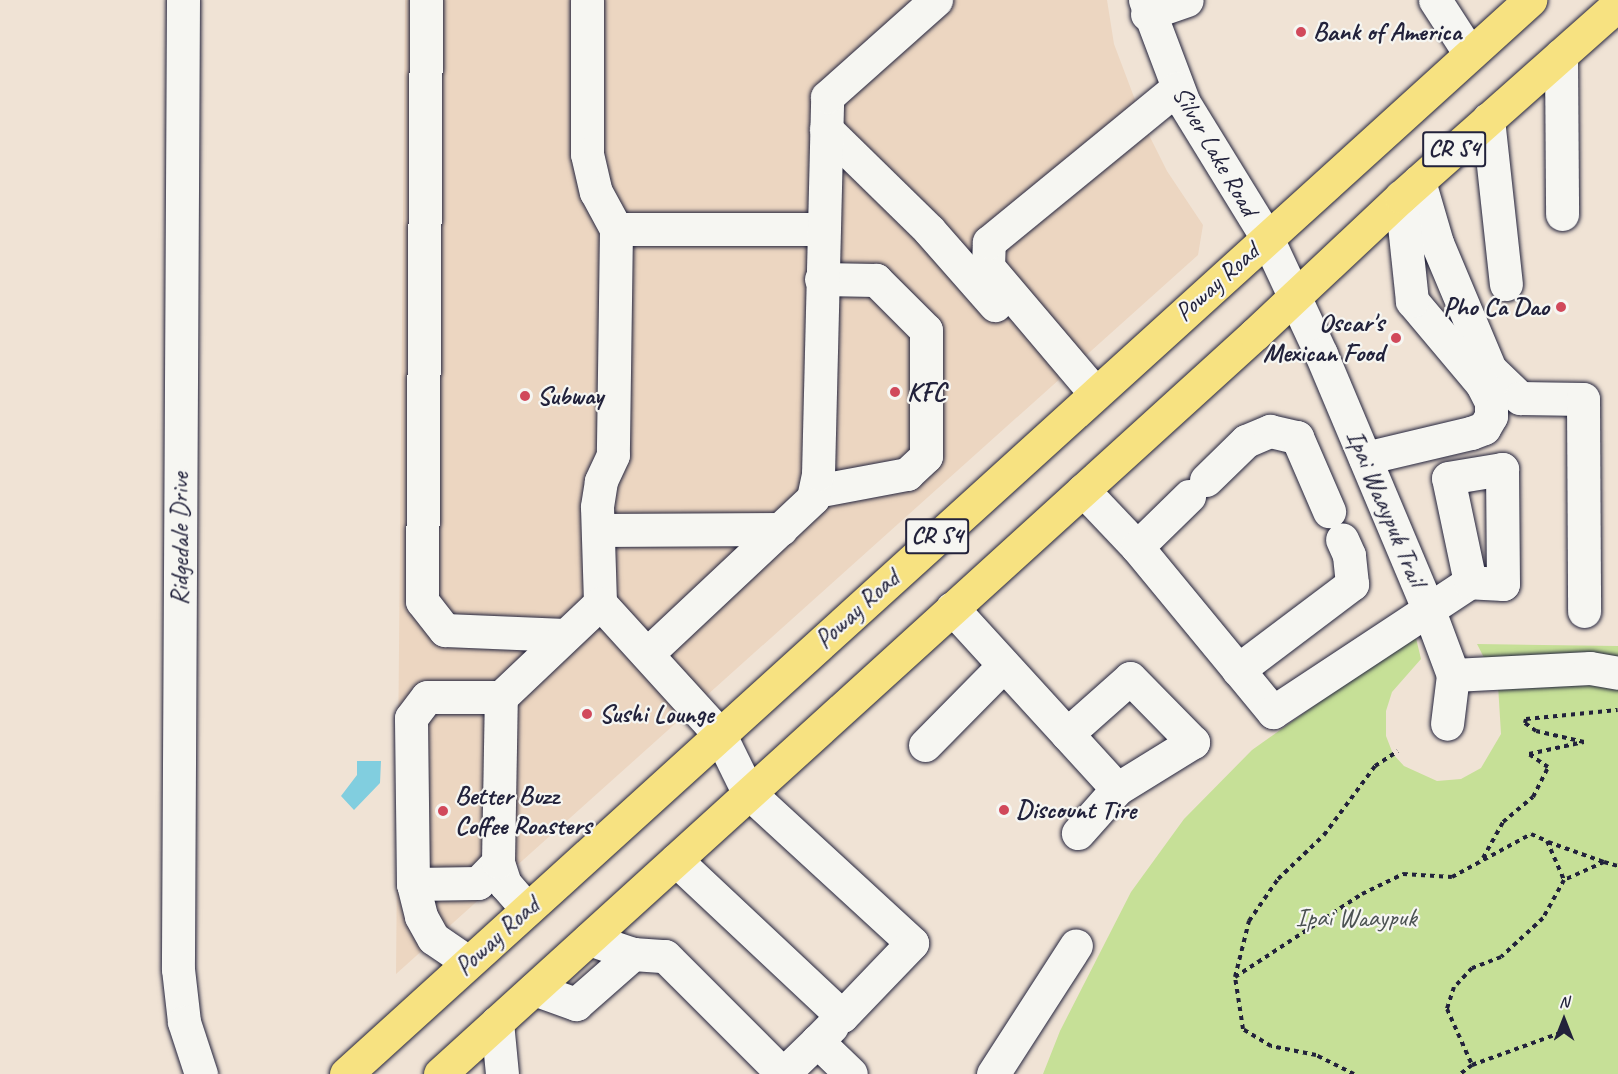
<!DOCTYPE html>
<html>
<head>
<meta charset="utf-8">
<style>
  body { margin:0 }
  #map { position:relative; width:1618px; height:1074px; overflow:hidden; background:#f0e3d5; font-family:Caveat,sans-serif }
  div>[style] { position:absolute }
  .built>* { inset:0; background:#ecd6c1 }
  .green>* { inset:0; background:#c6e097 }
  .water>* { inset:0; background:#81cedf }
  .path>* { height:4px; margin-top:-2px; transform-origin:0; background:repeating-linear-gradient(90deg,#22223b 0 4.5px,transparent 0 9px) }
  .roads { filter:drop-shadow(0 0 2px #22223b) drop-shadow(0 0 2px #22223b) }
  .minor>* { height:33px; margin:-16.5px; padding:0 16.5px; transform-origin:16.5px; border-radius:16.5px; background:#f6f6f2 }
  .major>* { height:33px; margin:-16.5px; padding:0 16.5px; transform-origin:16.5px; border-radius:16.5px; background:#f7e281 }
  .dots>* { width:16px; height:16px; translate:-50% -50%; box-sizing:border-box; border:3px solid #f6f6f2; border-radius:50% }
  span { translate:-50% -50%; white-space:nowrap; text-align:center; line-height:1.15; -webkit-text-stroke:4.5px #f6f6f2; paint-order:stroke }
  .shield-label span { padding:2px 4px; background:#f6f6f2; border:2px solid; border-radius:4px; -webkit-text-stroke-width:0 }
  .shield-label { font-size:24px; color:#22223b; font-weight:700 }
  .poi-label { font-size:26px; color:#22223b; font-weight:700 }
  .left { translate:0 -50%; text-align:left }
  .right { translate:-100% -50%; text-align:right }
  .street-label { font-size:26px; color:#22223b }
  .park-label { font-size:26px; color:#4b5252 }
  .north { position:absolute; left:1534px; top:990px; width:60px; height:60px; -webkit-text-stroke:4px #f6f6f2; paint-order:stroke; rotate:0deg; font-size:16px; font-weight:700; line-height:24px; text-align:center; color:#22223b }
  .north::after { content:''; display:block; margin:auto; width:21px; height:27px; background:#22223b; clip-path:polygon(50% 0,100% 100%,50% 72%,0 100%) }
</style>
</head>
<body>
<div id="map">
  <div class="built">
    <div style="clip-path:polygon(405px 0,1107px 0,1114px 44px,1146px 129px,1167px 171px,1203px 225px,1198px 255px,396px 974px)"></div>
  </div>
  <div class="green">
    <div style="clip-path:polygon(1415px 634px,1421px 659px,1392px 692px,1386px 711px,1386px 736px,1393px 754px,1404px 766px,1437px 781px,1461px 779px,1481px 768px,1501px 734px,1498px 685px,1477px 644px,1618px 646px,1618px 1074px,1043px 1074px,1060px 1031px,1131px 892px,1184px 819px,1252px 750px)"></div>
  </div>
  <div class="water">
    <div style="clip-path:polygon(357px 761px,381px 761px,380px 783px,354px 810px,341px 796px,357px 775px)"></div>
  </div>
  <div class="path">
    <div style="left:1548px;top:842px;width:59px;rotate:19.7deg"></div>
    <div style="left:1604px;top:862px;width:44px;rotate:155.8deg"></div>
    <div style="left:1483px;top:858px;width:41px;rotate:-60.9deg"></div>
    <div style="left:1503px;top:822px;width:39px;rotate:-40deg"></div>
    <div style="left:1533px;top:797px;width:34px;rotate:-63deg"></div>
    <div style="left:1548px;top:767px;width:23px;rotate:-146deg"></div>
    <div style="left:1529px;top:754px;width:56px;rotate:-12.3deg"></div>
    <div style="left:1584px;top:742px;width:49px;rotate:-167.1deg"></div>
    <div style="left:1536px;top:731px;width:14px;rotate:-144deg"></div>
    <div style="left:1525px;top:723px;width:4px;rotate:-76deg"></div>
    <div style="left:1526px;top:719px;width:92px;rotate:-5.6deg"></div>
    <div style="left:1604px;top:862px;width:15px;rotate:16deg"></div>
    <div style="left:1235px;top:977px;width:152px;rotate:-33.2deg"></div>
    <div style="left:1362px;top:894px;width:46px;rotate:-26deg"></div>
    <div style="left:1403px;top:874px;width:49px;rotate:3.5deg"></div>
    <div style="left:1452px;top:877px;width:90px;rotate:-28.6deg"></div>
    <div style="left:1531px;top:834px;width:17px;rotate:24deg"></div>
    <div style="left:1547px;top:841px;width:43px;rotate:66.4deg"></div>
    <div style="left:1564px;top:880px;width:43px;rotate:118.9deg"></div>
    <div style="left:1543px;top:918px;width:57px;rotate:137.1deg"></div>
    <div style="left:1501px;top:957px;width:31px;rotate:159deg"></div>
    <div style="left:1472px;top:968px;width:26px;rotate:133deg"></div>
    <div style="left:1454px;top:987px;width:23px;rotate:108deg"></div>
    <div style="left:1447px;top:1009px;width:61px;rotate:65.9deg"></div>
    <div style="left:1472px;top:1065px;width:15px;rotate:143deg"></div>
    <div style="left:1472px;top:1065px;width:105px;rotate:-20deg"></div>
    <div style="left:1354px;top:1074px;width:42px;rotate:-153.4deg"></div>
    <div style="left:1316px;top:1055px;width:46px;rotate:-168.7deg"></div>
    <div style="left:1271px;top:1046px;width:33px;rotate:-149deg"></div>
    <div style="left:1243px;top:1029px;width:53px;rotate:-98.7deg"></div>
    <div style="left:1235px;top:977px;width:58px;rotate:-76deg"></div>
    <div style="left:1249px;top:921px;width:51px;rotate:-55.4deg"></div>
    <div style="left:1278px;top:879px;width:64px;rotate:-43.7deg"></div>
    <div style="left:1324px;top:835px;width:86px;rotate:-53.5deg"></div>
    <div style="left:1375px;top:766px;width:27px;rotate:-33deg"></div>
  </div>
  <div class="roads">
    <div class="minor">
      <div style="left:183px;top:0;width:969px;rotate:90.3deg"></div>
      <div style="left:178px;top:969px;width:53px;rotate:83.5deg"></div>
      <div style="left:184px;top:1022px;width:55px;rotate:71.9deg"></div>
      <div style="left:426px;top:0;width:601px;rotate:90.38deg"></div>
      <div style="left:422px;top:601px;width:37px;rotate:52deg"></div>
      <div style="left:445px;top:630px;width:120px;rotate:2.4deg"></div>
      <div style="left:587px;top:0;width:154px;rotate:90deg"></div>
      <div style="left:587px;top:154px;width:39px;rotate:77deg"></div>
      <div style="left:596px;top:192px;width:42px;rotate:61.6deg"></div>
      <div style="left:616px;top:229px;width:226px;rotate:90.8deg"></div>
      <div style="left:613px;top:455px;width:29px;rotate:115deg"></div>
      <div style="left:601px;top:481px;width:26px;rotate:99deg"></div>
      <div style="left:597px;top:507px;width:96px;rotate:88.2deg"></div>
      <div style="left:1145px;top:0;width:110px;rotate:69.3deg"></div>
      <div style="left:1184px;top:103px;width:158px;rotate:58.4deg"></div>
      <div style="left:1267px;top:238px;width:128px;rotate:65deg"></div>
      <div style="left:1321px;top:354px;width:276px;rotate:67.2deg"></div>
      <div style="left:1428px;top:608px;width:72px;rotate:69.5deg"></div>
      <div style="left:1453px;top:675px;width:49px;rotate:97deg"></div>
      <div style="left:1435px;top:0;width:64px;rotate:57.1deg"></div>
      <div style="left:1147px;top:14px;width:42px;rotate:-19.3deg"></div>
      <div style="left:1561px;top:55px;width:159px;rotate:89.6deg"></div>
      <div style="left:1488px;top:119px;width:166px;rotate:83.8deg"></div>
      <div style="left:826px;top:129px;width:144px;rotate:44.4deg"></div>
      <div style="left:929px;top:230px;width:100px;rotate:48.7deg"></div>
      <div style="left:1419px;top:181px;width:65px;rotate:73.8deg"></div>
      <div style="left:1437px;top:243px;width:137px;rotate:67.2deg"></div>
      <div style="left:1490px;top:369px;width:42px;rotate:44deg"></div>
      <div style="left:1520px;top:398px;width:63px;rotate:0.9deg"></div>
      <div style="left:1583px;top:399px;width:212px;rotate:89.7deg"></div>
      <div style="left:616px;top:229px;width:207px"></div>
      <div style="left:1095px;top:393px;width:165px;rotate:-130.3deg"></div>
      <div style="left:988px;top:267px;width:25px;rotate:-88deg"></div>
      <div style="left:989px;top:242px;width:243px;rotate:-39.3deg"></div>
      <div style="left:1365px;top:458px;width:109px;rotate:-13.3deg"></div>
      <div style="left:1471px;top:433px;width:14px;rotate:-21deg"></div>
      <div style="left:1484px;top:428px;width:14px;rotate:-60deg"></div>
      <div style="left:1491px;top:416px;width:14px;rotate:-90deg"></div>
      <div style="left:1491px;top:402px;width:20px;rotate:-117deg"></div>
      <div style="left:1482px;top:384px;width:109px;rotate:-130.1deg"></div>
      <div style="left:1412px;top:301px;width:105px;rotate:-96deg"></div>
      <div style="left:1206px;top:480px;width:56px;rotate:-44.3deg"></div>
      <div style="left:1246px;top:441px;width:26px;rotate:-23deg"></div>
      <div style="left:1270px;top:431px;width:28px;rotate:13deg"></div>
      <div style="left:1297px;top:437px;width:81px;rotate:66.6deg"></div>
      <div style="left:1083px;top:490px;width:79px;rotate:46.5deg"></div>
      <div style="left:1137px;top:547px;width:214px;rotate:50.5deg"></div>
      <div style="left:1273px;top:712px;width:236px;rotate:-33.4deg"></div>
      <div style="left:1470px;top:582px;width:106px;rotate:-101.9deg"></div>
      <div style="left:1448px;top:478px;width:55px;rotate:-9.5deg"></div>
      <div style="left:1502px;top:469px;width:115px;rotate:89.5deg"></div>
      <div style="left:1503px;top:584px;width:33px;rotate:-177deg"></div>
      <div style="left:816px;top:491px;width:93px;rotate:-10.6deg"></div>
      <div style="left:907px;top:474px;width:26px;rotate:-43deg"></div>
      <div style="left:926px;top:456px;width:126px;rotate:-90deg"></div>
      <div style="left:926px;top:330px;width:71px;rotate:-135deg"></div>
      <div style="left:876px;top:280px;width:55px;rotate:-179deg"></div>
      <div style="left:598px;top:530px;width:183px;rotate:-0.3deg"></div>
      <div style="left:1137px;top:547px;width:73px;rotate:-44.4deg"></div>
      <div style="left:952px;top:608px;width:245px;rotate:47.6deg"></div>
      <div style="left:1117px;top:789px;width:59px;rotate:131.6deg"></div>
      <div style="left:647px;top:654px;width:228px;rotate:-43.2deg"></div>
      <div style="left:813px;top:498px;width:25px;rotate:-78deg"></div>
      <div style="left:818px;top:474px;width:377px;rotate:-88.6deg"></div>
      <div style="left:827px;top:97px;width:146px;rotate:-41.7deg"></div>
      <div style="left:1238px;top:670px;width:143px;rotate:-37deg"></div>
      <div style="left:1352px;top:584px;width:29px;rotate:-96deg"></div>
      <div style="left:1349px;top:555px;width:17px;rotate:-114deg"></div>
      <div style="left:1453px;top:675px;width:137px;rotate:-2.9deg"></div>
      <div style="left:1590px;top:668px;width:28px;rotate:10deg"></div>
      <div style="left:1067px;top:734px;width:84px;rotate:-41.6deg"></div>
      <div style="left:1130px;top:678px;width:90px;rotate:45.5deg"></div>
      <div style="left:1193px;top:742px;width:89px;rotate:148.3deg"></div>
      <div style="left:925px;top:745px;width:112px;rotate:-45.4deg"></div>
      <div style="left:413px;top:884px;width:65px;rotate:-0.9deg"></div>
      <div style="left:478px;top:883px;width:29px;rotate:-46deg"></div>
      <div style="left:527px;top:909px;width:33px;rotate:-131deg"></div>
      <div style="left:505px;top:884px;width:23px;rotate:-108deg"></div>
      <div style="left:498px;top:862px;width:165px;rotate:-89deg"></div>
      <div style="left:501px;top:697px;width:137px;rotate:-43.5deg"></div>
      <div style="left:600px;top:603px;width:178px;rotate:47.7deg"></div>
      <div style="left:720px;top:735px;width:64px;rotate:63.8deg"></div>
      <div style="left:748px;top:792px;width:223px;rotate:42.6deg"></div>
      <div style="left:912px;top:943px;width:101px;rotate:133.8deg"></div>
      <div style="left:842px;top:1016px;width:228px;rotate:-136.8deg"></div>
      <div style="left:589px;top:939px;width:46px;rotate:18.8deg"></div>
      <div style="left:633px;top:954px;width:32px;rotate:4deg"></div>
      <div style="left:665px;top:956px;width:167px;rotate:45deg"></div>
      <div style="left:783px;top:1074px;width:47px;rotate:-44.1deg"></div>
      <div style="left:468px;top:962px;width:42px;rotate:-145.6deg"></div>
      <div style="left:433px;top:938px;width:25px;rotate:-119deg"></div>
      <div style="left:421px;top:916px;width:33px;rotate:-104deg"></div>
      <div style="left:413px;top:884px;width:166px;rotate:-90.7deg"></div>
      <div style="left:411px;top:718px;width:26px;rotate:-53deg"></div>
      <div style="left:427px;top:697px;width:74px"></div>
      <div style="left:534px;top:989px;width:45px;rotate:19.7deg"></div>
      <div style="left:576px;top:1004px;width:76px;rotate:-41.3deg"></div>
      <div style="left:497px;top:1022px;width:52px;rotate:84.5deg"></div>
      <div style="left:832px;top:1026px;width:21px;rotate:135deg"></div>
      <div style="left:817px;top:1041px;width:47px;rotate:44.1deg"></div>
      <div style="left:993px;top:1074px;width:153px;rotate:-57.2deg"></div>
    </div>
    <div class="major">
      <div style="left:346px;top:1074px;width:1599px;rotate:-42.21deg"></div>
      <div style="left:440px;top:1074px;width:1101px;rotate:-42.24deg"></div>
      <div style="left:1255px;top:334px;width:200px;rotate:-43.2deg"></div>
      <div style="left:1401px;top:197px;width:290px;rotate:-41.6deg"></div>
    </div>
  </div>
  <div class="dots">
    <div style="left:1301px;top:32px;background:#d1495b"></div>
    <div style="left:1561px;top:307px;background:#d1495b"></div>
    <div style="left:1396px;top:338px;background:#d1495b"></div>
    <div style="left:895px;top:392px;background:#d1495b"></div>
    <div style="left:525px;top:396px;background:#d1495b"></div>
    <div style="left:587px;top:714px;background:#d1495b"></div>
    <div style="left:1004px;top:810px;background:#d1495b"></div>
    <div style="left:443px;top:811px;background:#d1495b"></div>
  </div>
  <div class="shield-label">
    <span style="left:1454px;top:149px">CR S4</span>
    <span style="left:937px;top:536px">CR S4</span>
  </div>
  <div class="poi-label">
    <span class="left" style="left:1313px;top:32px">Bank of America</span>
    <span class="right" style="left:1549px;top:307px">Pho Ca Dao</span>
    <span class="right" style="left:1384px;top:338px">Oscar's<br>Mexican Food</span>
    <span class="left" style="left:907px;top:392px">KFC</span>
    <span class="left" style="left:537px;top:396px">Subway</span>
    <span class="left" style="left:599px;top:714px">Sushi Lounge</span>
    <span class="left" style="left:455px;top:811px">Better Buzz<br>Coffee Roasters</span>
    <span class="left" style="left:1016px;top:810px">Discount Tire</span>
  </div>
  <div class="street-label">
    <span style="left:1215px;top:151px;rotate:60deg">Silver Lake Road</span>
    <span style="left:1217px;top:282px;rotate:-42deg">Poway Road</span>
    <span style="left:1386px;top:508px;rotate:67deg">Ipai Waaypuk Trail</span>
    <span style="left:180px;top:539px;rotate:-90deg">Ridgedale Drive</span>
    <span style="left:857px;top:609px;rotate:-42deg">Poway Road</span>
    <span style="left:497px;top:936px;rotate:-42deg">Poway Road</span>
  </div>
  <div class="park-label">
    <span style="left:1356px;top:918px">Ipai Waaypuk</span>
  </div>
  <div class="north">N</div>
</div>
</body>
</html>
